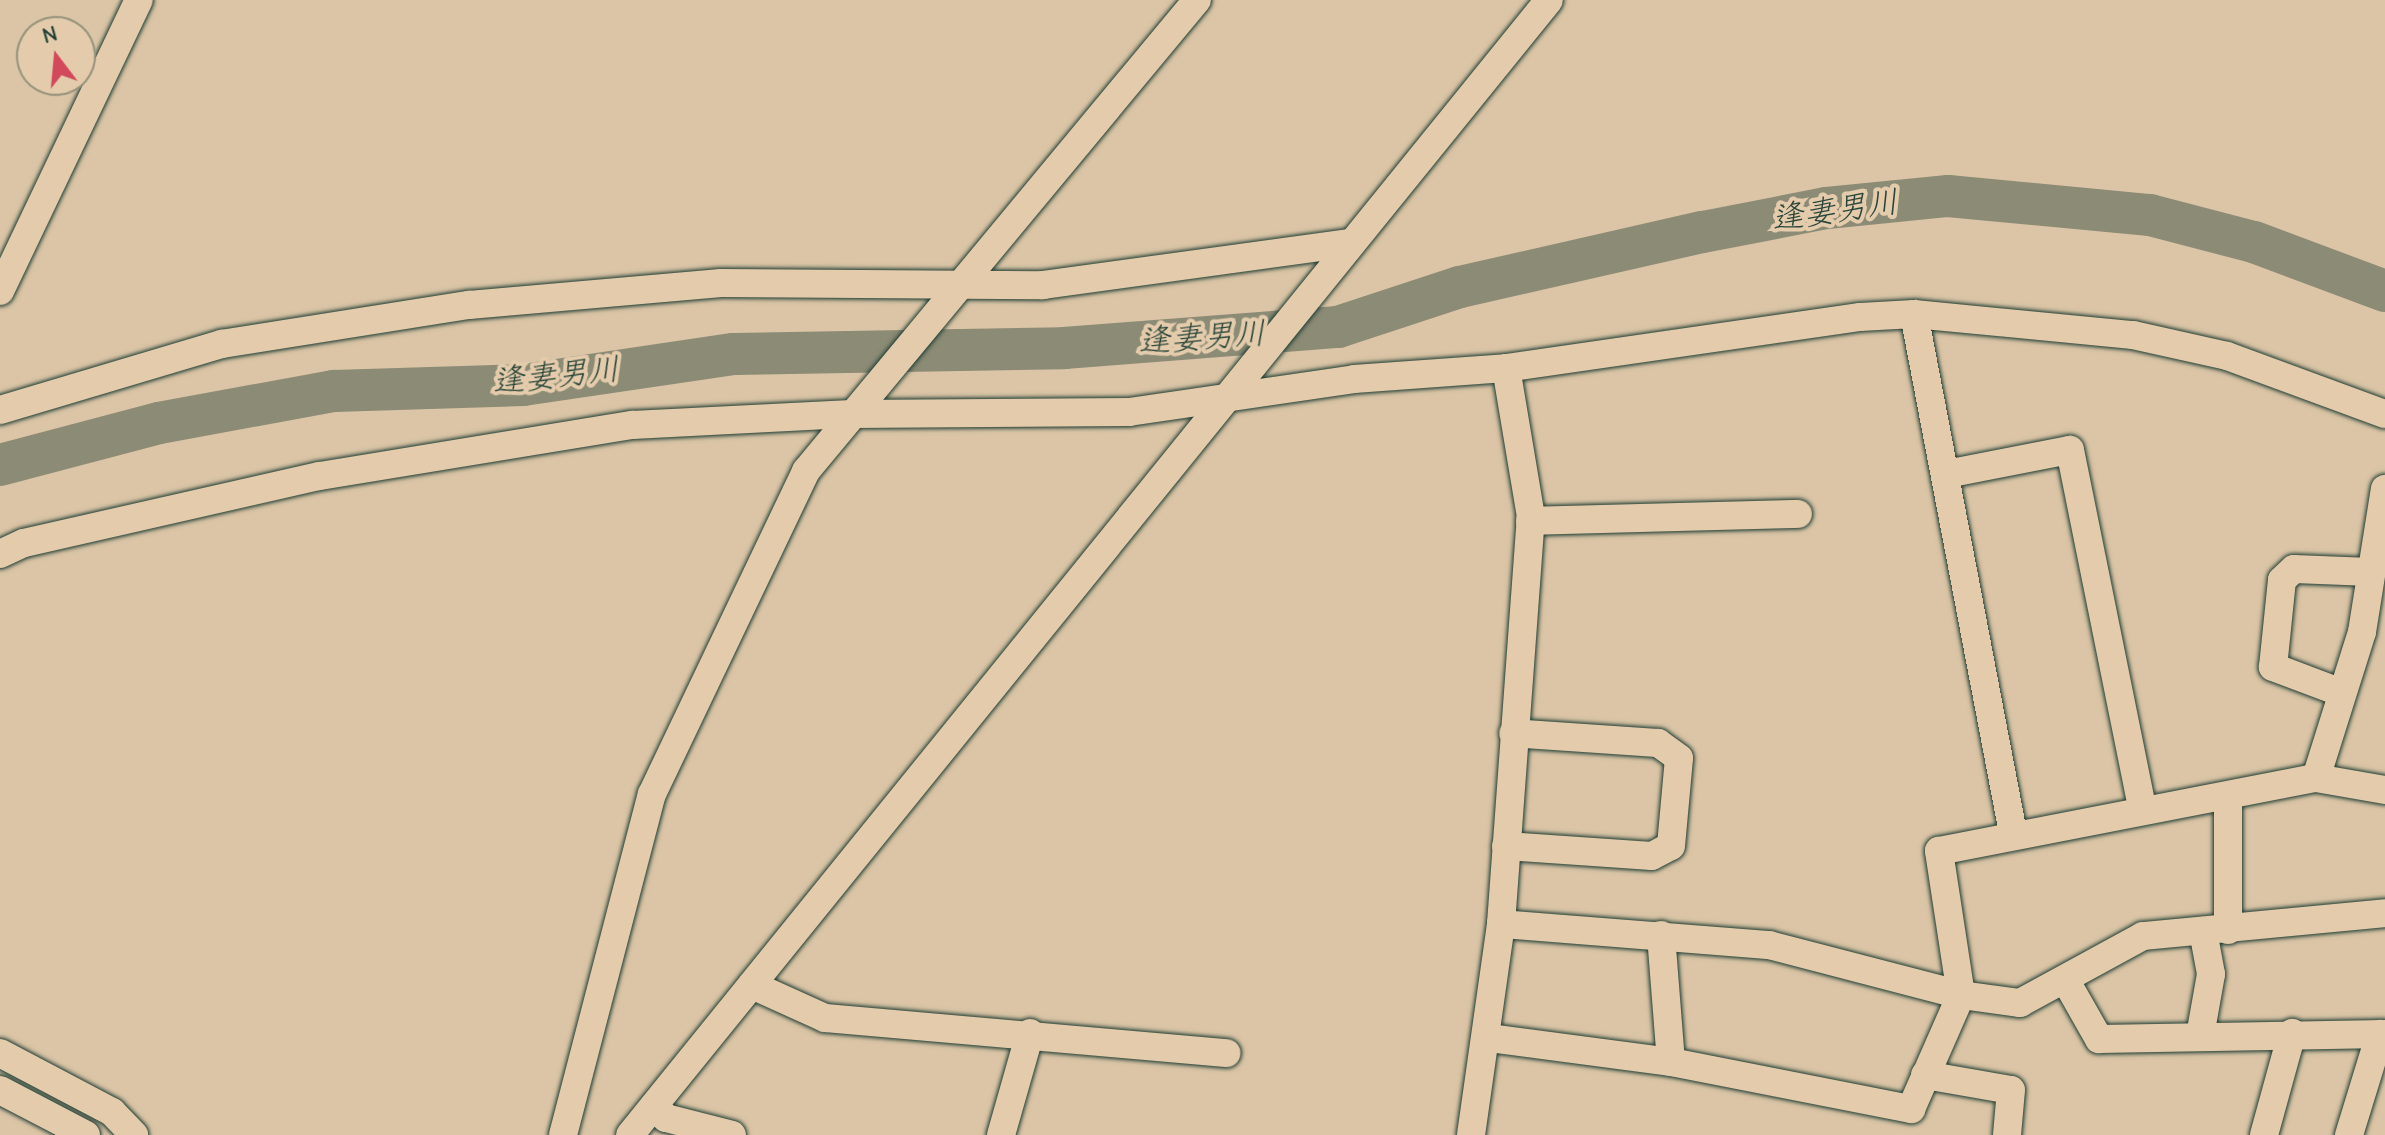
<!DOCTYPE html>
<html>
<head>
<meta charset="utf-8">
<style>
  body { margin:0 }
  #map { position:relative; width:2385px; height:1135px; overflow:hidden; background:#dbc5a6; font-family:"Comic Neue","Klee One",sans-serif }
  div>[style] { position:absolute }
  .river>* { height:42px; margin:-21px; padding:0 21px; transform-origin:21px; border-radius:21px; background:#8c8b75 }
  .roads { filter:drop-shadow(0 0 2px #1f3d34) drop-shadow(0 0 2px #1f3d34) }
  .minor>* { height:28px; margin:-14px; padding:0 14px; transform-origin:14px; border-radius:14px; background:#e3cbab }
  span { translate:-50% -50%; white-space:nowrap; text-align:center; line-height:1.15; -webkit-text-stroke:8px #e3cbab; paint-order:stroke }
  .water-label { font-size:32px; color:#2a453a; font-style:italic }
  .north { position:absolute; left:16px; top:16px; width:80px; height:80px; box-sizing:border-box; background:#e3cbab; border:2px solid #95927b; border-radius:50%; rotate:344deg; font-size:22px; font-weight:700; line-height:32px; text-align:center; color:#1f3d34 }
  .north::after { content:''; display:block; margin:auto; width:28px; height:36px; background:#d1495b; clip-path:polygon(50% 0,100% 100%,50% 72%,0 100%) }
</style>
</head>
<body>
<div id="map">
  <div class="river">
    <div style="left:0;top:465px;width:164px;rotate:-14.8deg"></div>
    <div style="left:159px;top:423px;width:178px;rotate:-10.4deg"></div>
    <div style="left:334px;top:391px;width:189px;rotate:-1.8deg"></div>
    <div style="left:523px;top:385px;width:213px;rotate:-8.4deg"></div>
    <div style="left:734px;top:354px;width:330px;rotate:-1deg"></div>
    <div style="left:1064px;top:348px;width:275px;rotate:-4.4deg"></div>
    <div style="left:1338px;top:327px;width:128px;rotate:-18.2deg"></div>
    <div style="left:1460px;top:287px;width:249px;rotate:-12.8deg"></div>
    <div style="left:1703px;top:232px;width:126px;rotate:-11deg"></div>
    <div style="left:1827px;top:208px;width:122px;rotate:-5.7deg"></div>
    <div style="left:1948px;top:196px;width:203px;rotate:5.4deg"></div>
    <div style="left:2150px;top:215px;width:107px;rotate:14.6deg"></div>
    <div style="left:2254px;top:242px;width:140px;rotate:20.5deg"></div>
  </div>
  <div class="roads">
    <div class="minor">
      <div style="left:0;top:291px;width:322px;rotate:-64.5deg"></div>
      <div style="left:1914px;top:314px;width:528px;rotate:79.2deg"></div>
      <div style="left:0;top:410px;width:232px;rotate:-16.6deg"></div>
      <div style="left:222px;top:344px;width:250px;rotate:-9deg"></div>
      <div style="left:469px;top:305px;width:253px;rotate:-5deg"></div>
      <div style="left:721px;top:283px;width:322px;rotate:0.4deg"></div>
      <div style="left:1043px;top:285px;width:311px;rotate:-7.8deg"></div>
      <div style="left:1946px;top:474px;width:126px;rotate:-11deg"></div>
      <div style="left:2070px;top:450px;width:365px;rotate:78.6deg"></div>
      <div style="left:1530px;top:521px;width:268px;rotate:-1.5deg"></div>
      <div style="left:0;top:554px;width:26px;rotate:-25deg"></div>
      <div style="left:24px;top:543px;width:303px;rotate:-12.8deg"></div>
      <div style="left:320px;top:476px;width:316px;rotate:-9.3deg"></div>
      <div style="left:632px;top:425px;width:220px;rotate:-2.9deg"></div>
      <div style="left:852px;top:414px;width:277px;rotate:-0.4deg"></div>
      <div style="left:1129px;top:412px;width:227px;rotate:-8.3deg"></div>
      <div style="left:1354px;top:379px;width:152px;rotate:-4.1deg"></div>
      <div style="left:1506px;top:368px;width:358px;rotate:-8.2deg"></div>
      <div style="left:1860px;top:317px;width:54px;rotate:-3.2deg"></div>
      <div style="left:1914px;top:314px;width:220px;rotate:5.5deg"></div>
      <div style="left:2133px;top:335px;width:96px;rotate:12.6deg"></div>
      <div style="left:2227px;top:356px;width:168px;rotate:20.2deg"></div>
      <div style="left:2342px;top:693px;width:74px;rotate:-159.4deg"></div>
      <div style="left:2273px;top:667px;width:87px;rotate:-84.1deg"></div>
      <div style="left:2282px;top:580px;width:16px;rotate:-43deg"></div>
      <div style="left:2294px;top:569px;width:77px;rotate:2.2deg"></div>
      <div style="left:2316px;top:778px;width:153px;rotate:-72.5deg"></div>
      <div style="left:2362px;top:632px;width:145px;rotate:-80.9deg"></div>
      <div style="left:2228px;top:799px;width:131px;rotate:90deg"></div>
      <div style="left:1506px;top:846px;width:146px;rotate:3.9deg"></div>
      <div style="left:1652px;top:856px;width:21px;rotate:-28deg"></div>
      <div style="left:1671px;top:846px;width:88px;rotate:-84.8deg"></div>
      <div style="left:1679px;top:758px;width:26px;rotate:-144deg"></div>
      <div style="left:1658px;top:743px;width:145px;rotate:-176.1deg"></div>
      <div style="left:1501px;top:924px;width:269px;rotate:4.5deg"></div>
      <div style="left:1769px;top:945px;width:198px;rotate:14.6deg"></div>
      <div style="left:1961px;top:995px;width:60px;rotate:7.7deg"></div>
      <div style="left:2020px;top:1003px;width:140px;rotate:-28.6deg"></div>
      <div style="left:2143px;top:936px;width:243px;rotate:-5.4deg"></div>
      <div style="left:1661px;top:935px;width:127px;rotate:85.5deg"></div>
      <div style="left:2066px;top:981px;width:67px;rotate:60.4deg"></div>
      <div style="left:2099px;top:1039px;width:286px;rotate:-1deg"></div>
      <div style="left:752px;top:985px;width:80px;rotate:24.3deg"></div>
      <div style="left:825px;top:1018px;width:403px;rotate:5deg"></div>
      <div style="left:2200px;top:1036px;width:63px;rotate:-79.9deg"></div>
      <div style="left:2211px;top:974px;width:44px;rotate:-100.5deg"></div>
      <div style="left:1489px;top:1038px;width:184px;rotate:7.5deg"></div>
      <div style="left:1671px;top:1062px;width:245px;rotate:11.1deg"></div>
      <div style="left:1911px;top:1109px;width:124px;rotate:-66.3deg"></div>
      <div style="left:1961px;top:995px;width:146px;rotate:-98.7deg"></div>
      <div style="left:1939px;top:851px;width:384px;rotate:-11deg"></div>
      <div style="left:2316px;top:778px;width:70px;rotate:9.9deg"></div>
      <div style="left:0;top:1053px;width:127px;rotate:27.8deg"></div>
      <div style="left:112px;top:1112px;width:32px;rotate:46deg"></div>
      <div style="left:1925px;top:1075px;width:87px;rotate:9.9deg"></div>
      <div style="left:2011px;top:1090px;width:45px;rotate:95.1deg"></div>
      <div style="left:0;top:1090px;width:97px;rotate:27.6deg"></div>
      <div style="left:654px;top:1106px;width:17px;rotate:45deg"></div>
      <div style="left:666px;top:1118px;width:68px;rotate:14.4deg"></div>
      <div style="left:563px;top:1135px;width:352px;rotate:-75.4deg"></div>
      <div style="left:652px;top:794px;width:358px;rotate:-64.5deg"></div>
      <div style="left:806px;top:471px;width:612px;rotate:-50.3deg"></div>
      <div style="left:630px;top:1135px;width:1460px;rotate:-51deg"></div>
      <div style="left:1001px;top:1135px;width:106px;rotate:-74.1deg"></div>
      <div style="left:1471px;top:1135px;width:213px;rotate:-81.9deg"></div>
      <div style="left:1501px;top:924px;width:408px;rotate:-85.8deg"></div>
      <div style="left:1531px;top:517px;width:151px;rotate:-99.5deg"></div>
      <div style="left:2264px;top:1135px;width:106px;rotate:-74.6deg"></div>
      <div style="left:2349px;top:1135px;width:106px;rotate:-72.9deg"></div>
    </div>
  </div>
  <div class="water-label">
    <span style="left:1835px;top:211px;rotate:-8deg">逢妻男川</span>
    <span style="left:1202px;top:338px;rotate:-4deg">逢妻男川</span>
    <span style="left:556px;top:376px;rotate:-6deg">逢妻男川</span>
  </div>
  <div class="north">N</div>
</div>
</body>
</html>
